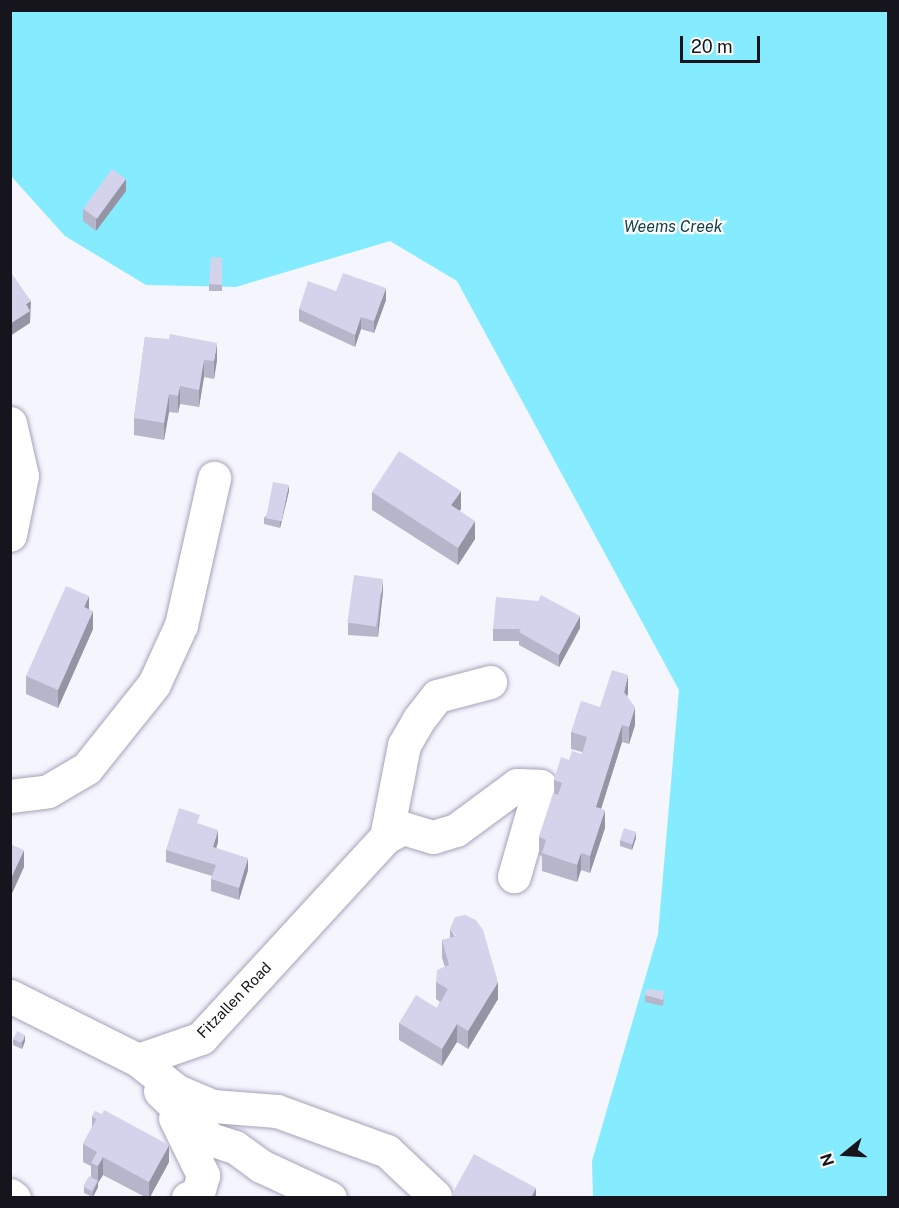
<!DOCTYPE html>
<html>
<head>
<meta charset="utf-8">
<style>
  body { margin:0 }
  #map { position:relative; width:899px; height:1208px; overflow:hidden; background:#f5f5fe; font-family:"Public Sans",sans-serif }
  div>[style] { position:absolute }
  .water>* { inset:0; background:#85ebff }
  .roads { filter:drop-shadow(0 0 2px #a5a2b9) drop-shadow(0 0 2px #a5a2b9) }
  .minor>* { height:33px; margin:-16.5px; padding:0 16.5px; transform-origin:16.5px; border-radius:16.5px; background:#fff }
  .wall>* { inset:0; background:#b7b5ca }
  .shaded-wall>* { inset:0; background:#9594a4 }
  .building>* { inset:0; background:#d5d3eb; transform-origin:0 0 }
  span { translate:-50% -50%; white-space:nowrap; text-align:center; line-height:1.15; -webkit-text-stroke:4.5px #fff; paint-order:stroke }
  .street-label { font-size:15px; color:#16151e }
  .water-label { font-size:16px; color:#12424a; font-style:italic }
  .frame { position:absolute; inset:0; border:12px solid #16151e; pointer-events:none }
  .north { position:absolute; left:815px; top:1124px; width:60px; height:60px; -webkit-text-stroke:4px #fff; paint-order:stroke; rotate:252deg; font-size:16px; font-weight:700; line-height:24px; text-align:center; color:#16151e }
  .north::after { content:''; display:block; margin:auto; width:21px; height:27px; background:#16151e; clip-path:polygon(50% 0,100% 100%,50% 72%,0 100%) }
  .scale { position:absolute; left:680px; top:36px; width:80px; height:27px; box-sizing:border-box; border:3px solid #16151e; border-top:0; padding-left:8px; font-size:18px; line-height:21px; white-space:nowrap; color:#16151e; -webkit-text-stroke:4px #fff; paint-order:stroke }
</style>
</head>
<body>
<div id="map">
  <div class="water">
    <div style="clip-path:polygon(10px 11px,888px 11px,888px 1197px,593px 1197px,592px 1161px,658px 934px,679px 690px,457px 281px,390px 241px,236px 287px,146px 285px,65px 236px,11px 176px)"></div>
  </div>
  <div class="roads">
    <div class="minor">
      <div style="left:10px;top:423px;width:54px;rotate:77.2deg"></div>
      <div style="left:22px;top:476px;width:60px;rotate:101.5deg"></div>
      <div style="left:10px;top:796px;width:38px;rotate:-7deg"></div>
      <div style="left:48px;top:791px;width:45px;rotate:-30.5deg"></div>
      <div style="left:87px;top:768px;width:107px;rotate:-51.4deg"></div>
      <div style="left:154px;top:684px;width:65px;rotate:-65.4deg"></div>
      <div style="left:181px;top:625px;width:151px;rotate:-77.3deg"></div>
      <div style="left:386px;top:837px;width:94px;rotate:-78.9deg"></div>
      <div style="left:404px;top:745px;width:30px;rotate:-60deg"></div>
      <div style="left:419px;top:719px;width:29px;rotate:-52deg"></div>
      <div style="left:437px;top:696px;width:55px;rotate:-14.8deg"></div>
      <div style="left:10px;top:996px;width:143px;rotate:26.6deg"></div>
      <div style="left:138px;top:1060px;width:67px;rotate:-19.2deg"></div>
      <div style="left:201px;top:1038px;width:273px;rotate:-47.4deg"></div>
      <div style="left:386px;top:837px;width:19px;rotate:-28deg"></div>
      <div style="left:403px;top:828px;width:31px;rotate:17deg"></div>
      <div style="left:433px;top:837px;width:24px;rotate:-17deg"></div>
      <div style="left:456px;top:830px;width:76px;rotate:-36.4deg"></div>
      <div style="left:517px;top:785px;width:23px;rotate:2deg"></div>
      <div style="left:540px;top:786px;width:94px;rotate:106.1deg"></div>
      <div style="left:138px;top:1060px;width:50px;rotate:38.5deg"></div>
      <div style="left:177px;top:1091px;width:39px;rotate:23deg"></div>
      <div style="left:213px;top:1106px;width:64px;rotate:4.5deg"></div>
      <div style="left:277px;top:1111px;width:117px;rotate:20deg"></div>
      <div style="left:387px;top:1151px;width:66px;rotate:43.2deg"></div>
      <div style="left:160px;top:1091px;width:69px;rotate:43.8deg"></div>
      <div style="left:210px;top:1139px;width:26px;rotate:18deg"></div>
      <div style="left:235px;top:1147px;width:32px;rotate:36deg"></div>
      <div style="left:261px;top:1166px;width:76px;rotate:24.9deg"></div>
      <div style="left:175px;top:1118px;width:64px;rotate:63.8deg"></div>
      <div style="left:203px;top:1175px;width:20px;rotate:105deg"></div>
      <div style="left:198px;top:1194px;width:11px;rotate:158deg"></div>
      <div style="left:10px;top:1195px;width:5px;rotate:37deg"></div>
    </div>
  </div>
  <div class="wall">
    <div style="clip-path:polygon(126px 191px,96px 231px,83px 221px,83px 209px)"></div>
    <div style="clip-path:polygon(222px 258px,222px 291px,209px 291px,209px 284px)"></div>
    <div style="clip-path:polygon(336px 291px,386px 300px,374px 333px,361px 329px,355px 347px,299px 321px,299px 309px)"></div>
    <div style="clip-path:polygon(145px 337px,217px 360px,214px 379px,204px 377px,199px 407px,180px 404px,178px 413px,169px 412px,164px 440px,134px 435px,134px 418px)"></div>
    <div style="clip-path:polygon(289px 491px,280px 528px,264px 524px,264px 518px)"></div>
    <div style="clip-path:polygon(372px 492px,461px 509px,459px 511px,475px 539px,458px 565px,372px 510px)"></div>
    <div style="clip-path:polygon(383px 591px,378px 637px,348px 635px,348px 623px)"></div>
    <div style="clip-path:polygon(89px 609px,93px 629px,58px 708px,26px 694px,26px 676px)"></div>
    <div style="clip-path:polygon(580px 628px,559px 667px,519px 645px,519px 641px,493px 641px,493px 629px)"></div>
    <div style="clip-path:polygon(628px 693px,627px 697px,635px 725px,629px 744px,622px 742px,601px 809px,605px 828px,590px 873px,581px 870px,577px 882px,542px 871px,542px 856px,539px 855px,539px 837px,554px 793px,554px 780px,569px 760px,582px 754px,582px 752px,571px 749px,571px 732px,600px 707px)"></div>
    <div style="clip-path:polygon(200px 824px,218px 842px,216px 848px,248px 870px,239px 900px,211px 891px,211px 879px,212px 876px,166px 862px,166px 850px)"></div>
    <div style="clip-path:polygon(636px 838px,632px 850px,620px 846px,620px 840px)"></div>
    <div style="clip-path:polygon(450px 929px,498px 999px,468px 1049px,457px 1042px,442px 1066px,399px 1040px,399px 1023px,437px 1008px,440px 1002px,436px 999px,436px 982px,445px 967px,442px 958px,442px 940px,450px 938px)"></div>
    <div style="clip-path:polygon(645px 995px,664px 997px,663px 1006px,645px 1002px)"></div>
    <div style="clip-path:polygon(13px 1039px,25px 1041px,22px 1049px,13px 1045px)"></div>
    <div style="clip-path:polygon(92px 1116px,169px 1162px,150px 1197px,145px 1197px,103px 1175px,98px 1183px,98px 1187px,93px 1197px,84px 1193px,84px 1187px,91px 1177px,91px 1166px,83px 1162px,83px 1144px,92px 1127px)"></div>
  </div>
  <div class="shaded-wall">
    <div style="clip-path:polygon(126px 179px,126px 191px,96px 231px,96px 219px)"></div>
    <div style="clip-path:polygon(386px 288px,386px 300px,374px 333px,374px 321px)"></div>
    <div style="clip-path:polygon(31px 301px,30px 323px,10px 336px,10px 324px,26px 304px)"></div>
    <div style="clip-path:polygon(361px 317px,361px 329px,355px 347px,355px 335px)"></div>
    <div style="clip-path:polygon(217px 343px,217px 360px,214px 379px,214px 361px)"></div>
    <div style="clip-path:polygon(204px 360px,204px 377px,199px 407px,199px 390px)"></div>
    <div style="clip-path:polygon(180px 386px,180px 404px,178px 413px,178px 396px)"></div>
    <div style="clip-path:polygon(169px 394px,169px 412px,164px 440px,164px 423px)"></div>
    <div style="clip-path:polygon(289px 485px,289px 491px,280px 528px,280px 522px)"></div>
    <div style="clip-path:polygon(461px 491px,461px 509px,451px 523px,451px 505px)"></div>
    <div style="clip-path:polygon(475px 521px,475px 539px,458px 565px,458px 548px)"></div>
    <div style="clip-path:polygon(383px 579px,383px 591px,378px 637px,378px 625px)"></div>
    <div style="clip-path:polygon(89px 596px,89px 613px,84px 607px)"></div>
    <div style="clip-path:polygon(93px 611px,93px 629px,58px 708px,58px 690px)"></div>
    <div style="clip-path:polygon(580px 616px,580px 628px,559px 667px,559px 655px)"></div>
    <div style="clip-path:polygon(628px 675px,628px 693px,624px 709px,624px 692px)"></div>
    <div style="clip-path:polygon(635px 707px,635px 725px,629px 744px,629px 727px)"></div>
    <div style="clip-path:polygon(622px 725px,622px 742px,596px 825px,596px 807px)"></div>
    <div style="clip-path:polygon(605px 810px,605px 828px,590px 873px,590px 856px)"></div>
    <div style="clip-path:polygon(218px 830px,218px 842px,213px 859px,213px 847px)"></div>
    <div style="clip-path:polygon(636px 832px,636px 838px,632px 850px,632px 844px)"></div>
    <div style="clip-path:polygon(24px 850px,24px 867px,10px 898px,10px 880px)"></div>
    <div style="clip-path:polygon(581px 853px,581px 870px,577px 882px,577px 865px)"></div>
    <div style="clip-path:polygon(248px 858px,248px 870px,239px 900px,239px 888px)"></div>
    <div style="clip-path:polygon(498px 982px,498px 999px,468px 1049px,468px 1031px)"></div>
    <div style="clip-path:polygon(457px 1024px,457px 1042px,442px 1066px,442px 1049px)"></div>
    <div style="clip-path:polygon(25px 1035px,25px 1041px,22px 1049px,22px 1043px)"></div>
    <div style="clip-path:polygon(169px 1145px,169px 1162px,150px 1197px,149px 1197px,149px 1182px)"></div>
    <div style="clip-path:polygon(103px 1157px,103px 1175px,98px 1183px,98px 1187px,93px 1197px,93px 1192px,98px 1181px,98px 1166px)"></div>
    <div style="clip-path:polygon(536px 1188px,536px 1197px,531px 1197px)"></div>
  </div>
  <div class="building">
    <div style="left:112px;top:169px;width:17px;height:49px;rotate:36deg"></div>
    <div style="clip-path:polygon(211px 257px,222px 258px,222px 285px,209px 284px)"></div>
    <div style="clip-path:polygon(10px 271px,31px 301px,26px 304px,30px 311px,10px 324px)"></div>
    <div style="clip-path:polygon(343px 273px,386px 288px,374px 321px,361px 317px,355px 335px,299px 309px,308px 281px,336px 291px)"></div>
    <div style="clip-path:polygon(170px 334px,217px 343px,214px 361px,204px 360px,199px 390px,180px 386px,178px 396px,169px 394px,164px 423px,134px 418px,145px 337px,169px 339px)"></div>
    <div style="clip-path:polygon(399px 451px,461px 491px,451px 505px,475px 521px,458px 548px,372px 492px)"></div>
    <div style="left:273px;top:482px;width:16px;height:37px;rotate:11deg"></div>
    <div style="left:354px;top:575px;width:29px;height:48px;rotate:8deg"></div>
    <div style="clip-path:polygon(66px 586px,89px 596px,84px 607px,93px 611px,58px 690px,26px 676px)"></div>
    <div style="clip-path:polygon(541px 595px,580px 616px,559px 655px,519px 632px,521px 629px,493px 629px,496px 597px,538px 601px)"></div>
    <div style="clip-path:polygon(612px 670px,628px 675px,624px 692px,635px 707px,629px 727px,622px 725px,596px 807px,605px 810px,590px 856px,581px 853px,577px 865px,542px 853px,546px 840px,539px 837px,553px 793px,558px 795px,562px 783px,554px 780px,561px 757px,569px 760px,572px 751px,582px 754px,587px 737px,571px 732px,581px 701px,600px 707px)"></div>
    <div style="clip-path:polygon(179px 808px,200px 815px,197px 823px,218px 830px,213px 847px,248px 858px,239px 888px,211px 879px,216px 865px,166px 850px)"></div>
    <div style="left:624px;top:828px;width:13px;height:13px;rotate:18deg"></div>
    <div style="clip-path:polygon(10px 844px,24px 850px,10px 880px)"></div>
    <div style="clip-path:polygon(465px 915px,476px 920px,483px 930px,498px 982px,468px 1031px,457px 1024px,442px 1049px,399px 1023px,416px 995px,437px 1008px,448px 989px,436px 982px,437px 970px,449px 965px,442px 940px,456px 936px,450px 929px,455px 917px)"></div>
    <div style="clip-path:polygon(646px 989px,664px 991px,663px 1000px,645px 995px)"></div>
    <div style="left:17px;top:1031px;width:9px;height:9px;rotate:27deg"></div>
    <div style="clip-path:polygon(104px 1110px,169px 1145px,149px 1182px,103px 1157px,98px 1166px,91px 1163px,97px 1152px,83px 1144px,97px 1118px,92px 1116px,95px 1111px,102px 1114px)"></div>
    <div style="clip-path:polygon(474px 1154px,536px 1188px,531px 1197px,454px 1197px,451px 1196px)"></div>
    <div style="left:89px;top:1176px;width:10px;height:12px;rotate:29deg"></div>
  </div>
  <div class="street-label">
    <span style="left:234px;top:1000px;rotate:-46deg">Fitzallen Road</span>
  </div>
  <div class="water-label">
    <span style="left:673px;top:227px">Weems Creek</span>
  </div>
  <div class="frame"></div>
  <div class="north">N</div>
  <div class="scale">20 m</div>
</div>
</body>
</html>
